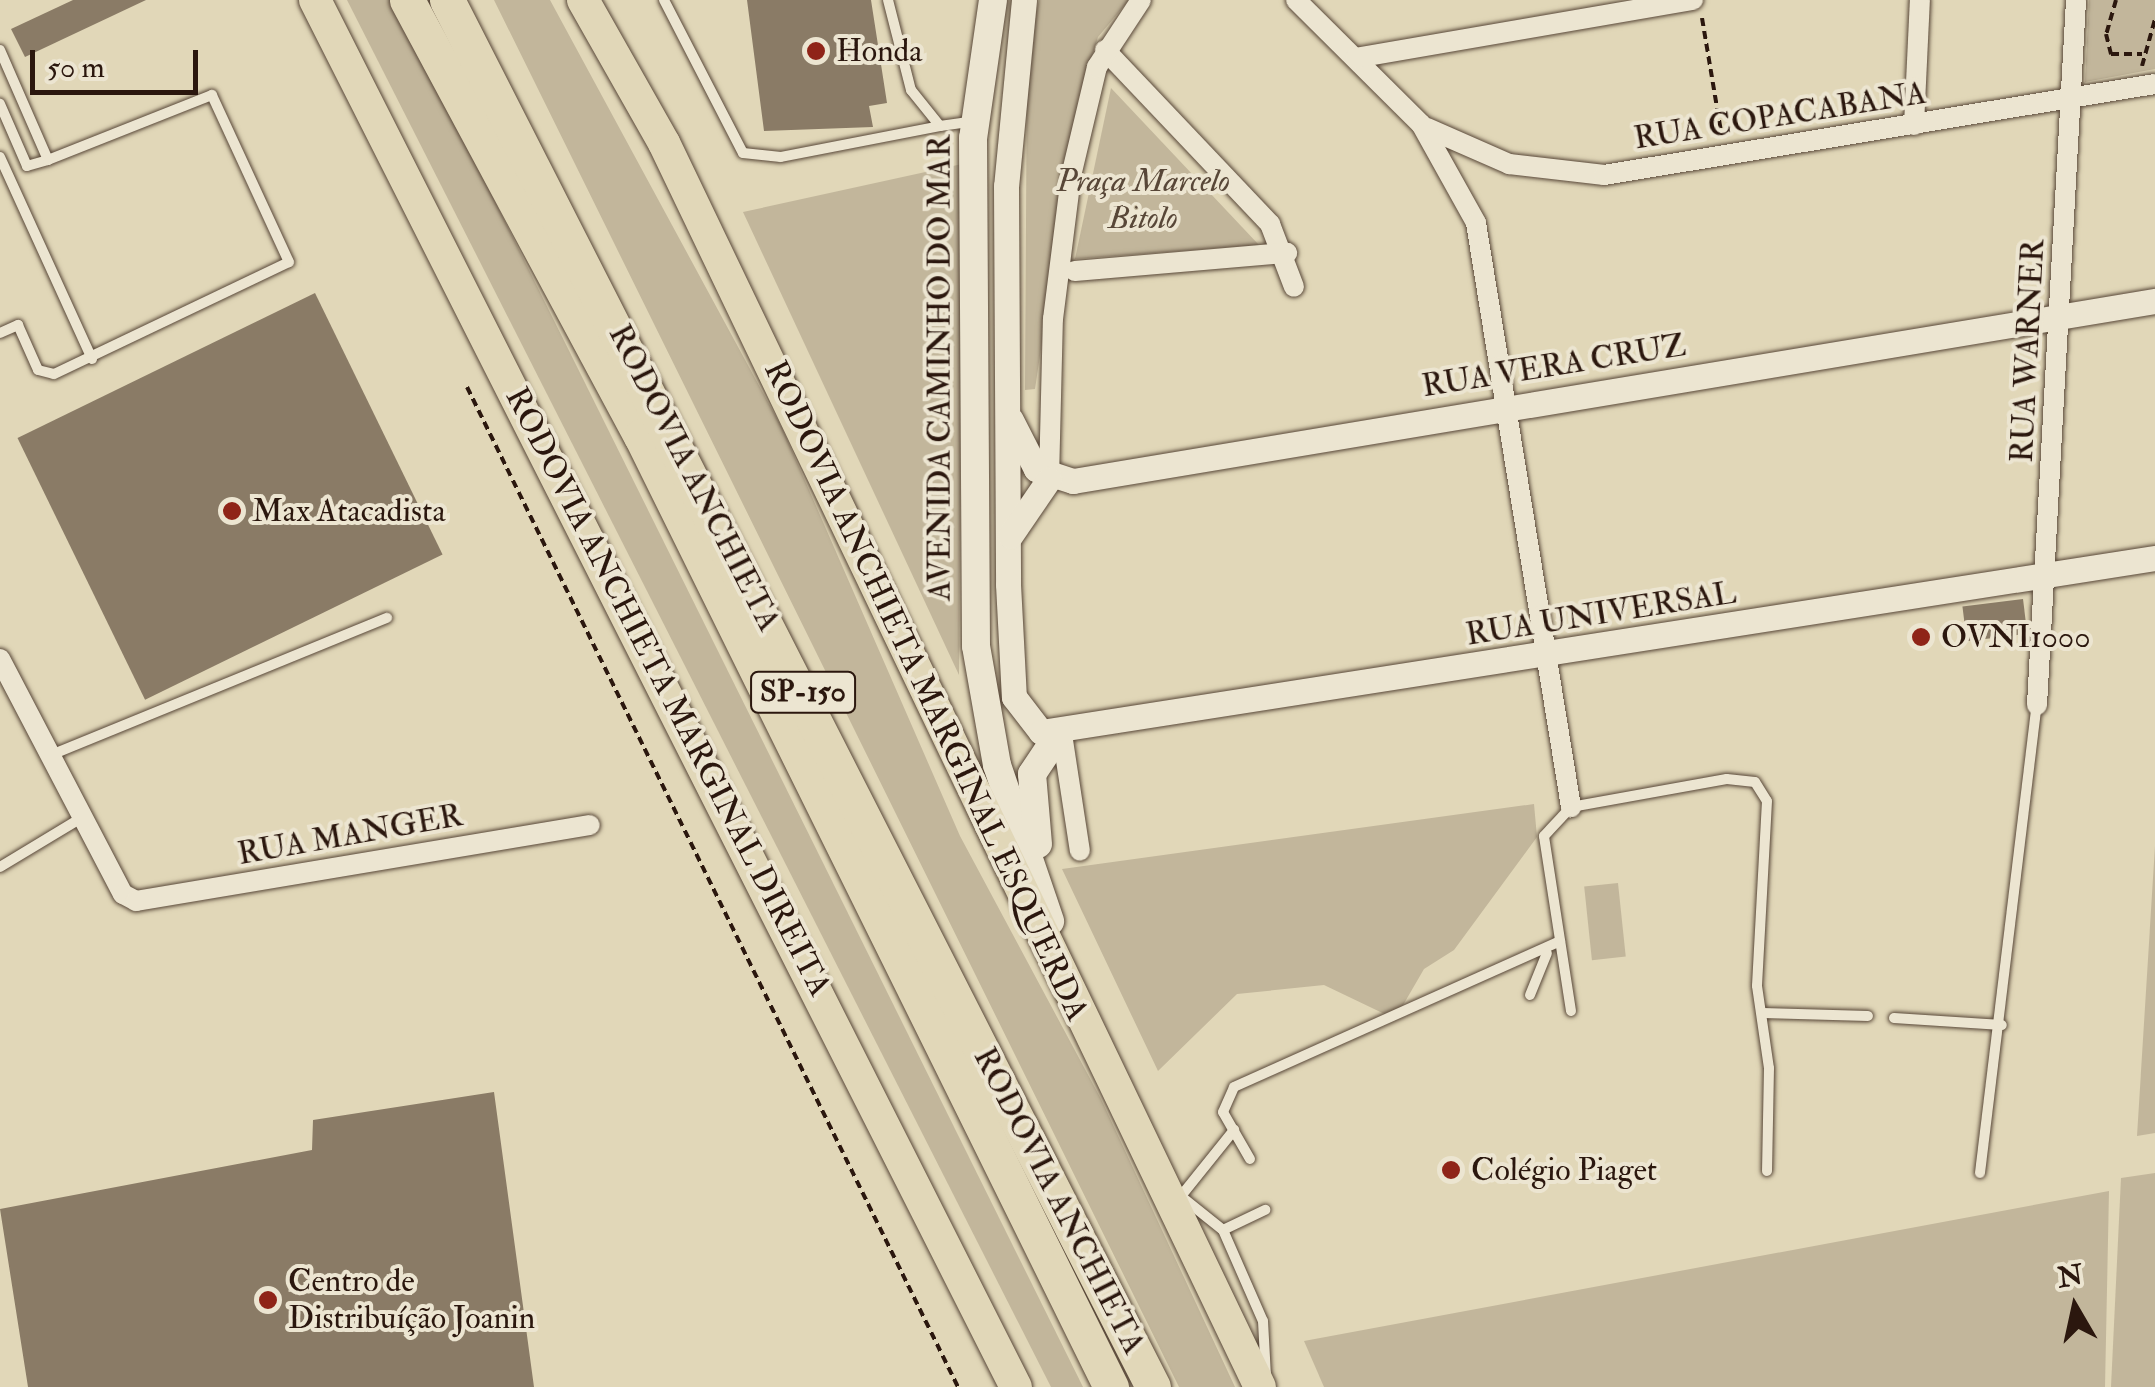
<!DOCTYPE html>
<html>
<head>
<meta charset="utf-8">
<style>
  body { margin:0 }
  #map { position:relative; width:2155px; height:1387px; overflow:hidden; background:#e1d7b8; font-family:"IM FELL Double Pica",serif }
  div>[style] { position:absolute }
  .green>* { inset:0; background:#c2b69b; transform-origin:0 0 }
  .building>* { inset:0; background:#8a7b66; transform-origin:0 0 }
  .path>* { height:4px; margin-top:-2px; transform-origin:0; background:repeating-linear-gradient(90deg,#2b170e 0 8px,transparent 0 13px) }
  .roads { filter:drop-shadow(0 0 2px #584738) drop-shadow(0 0 2px #584738) }
  .service>* { height:10px; margin:-5px; padding:0 5px; transform-origin:5px; border-radius:5px; background:#ece5d1 }
  .minor>* { height:20px; margin:-10px; padding:0 10px; transform-origin:10px; border-radius:10px; background:#ece5d1 }
  .tertiary>* { height:25px; margin:-12.5px; padding:0 12.5px; transform-origin:12.5px; border-radius:12.5px; background:#ece5d1 }
  .secondary>* { height:28px; margin:-14px; padding:0 14px; transform-origin:14px; border-radius:14px; background:#ece5d1 }
  .trunk>* { height:32px; margin:-16px; padding:0 16px; transform-origin:16px; border-radius:16px; background:#e1d7b8 }
  .motorway>* { height:35px; margin:-17.5px; padding:0 17.5px; transform-origin:17.5px; border-radius:17.5px; background:#e1d7b8 }
  .dots>* { width:28px; height:28px; translate:-50% -50%; box-sizing:border-box; border:5px solid #ece5d1; border-radius:50% }
  span { translate:-50% -50%; white-space:nowrap; text-align:center; line-height:1.15; -webkit-text-stroke:8px #ece5d1; paint-order:stroke }
  .shield-label span { padding:2px 8px; background:#ece5d1; border:2px solid; border-radius:8px; -webkit-text-stroke-width:0 }
  .shield-label { font-size:30px; color:#2b170e; font-weight:700 }
  .poi-label { font-size:32px; color:#2b170e }
  .left { translate:0 -50%; text-align:left }
  .street-label { font-size:32px; color:#2b170e }
  .park-label { font-size:32px; color:#584738; font-style:italic }
  .north { position:absolute; left:2025px; top:1257px; width:100px; height:100px; -webkit-text-stroke:8px #ece5d1; paint-order:stroke; rotate:351deg; font-size:28px; font-weight:700; line-height:40px; text-align:center; color:#2b170e }
  .north::after { content:''; display:block; margin:auto; width:35px; height:45px; background:#2b170e; clip-path:polygon(50% 0,100% 100%,50% 72%,0 100%) }
  .scale { position:absolute; left:30px; top:50px; width:168px; height:45px; box-sizing:border-box; border:5px solid #2b170e; border-top:0; padding-left:12px; font-size:30px; line-height:35px; white-space:nowrap; color:#2b170e; -webkit-text-stroke:8px #ece5d1; paint-order:stroke }
</style>
</head>
<body>
<div id="map">
  <div class="green">
    <div style="clip-path:polygon(347px 0,393px 0,406px 22px,1083px 1387px,1051px 1387px)"></div>
    <div style="clip-path:polygon(494px 0,550px 0,782px 428px,960px 836px,1101px 1099px,1235px 1387px,1179px 1387px)"></div>
    <div style="clip-path:polygon(1039px 0,1129px 0,1098px 37px,1078px 100px,1035px 389px,1025px 390px,1027px 55px)"></div>
    <div style="clip-path:polygon(2089px 0,2155px 0,2155px 69px,2085px 82px)"></div>
    <div style="clip-path:polygon(1111px 88px,1259px 245px,1075px 259px)"></div>
    <div style="clip-path:polygon(962px 164px,959px 675px,743px 212px)"></div>
    <div style="clip-path:polygon(1534px 804px,1537px 837px,1454px 950px,1424px 969px,1395px 1019px,1324px 985px,1237px 994px,1158px 1071px,1062px 869px)"></div>
    <div style="clip-path:polygon(2155px 846px,2155px 1133px,2137px 1136px)"></div>
    <div style="left:1618px;top:883px;width:74px;height:34px;rotate:84deg"></div>
    <div style="clip-path:polygon(2155px 1173px,2155px 1387px,2111px 1387px,2121px 1178px)"></div>
    <div style="clip-path:polygon(2109px 1191px,2105px 1387px,1324px 1387px,1304px 1341px)"></div>
  </div>
  <div class="building">
    <div style="clip-path:polygon(73px 0,146px 0,25px 57px,11px 29px)"></div>
    <div style="clip-path:polygon(747px 0,871px 0,887px 103px,869px 106px,873px 127px,764px 131px)"></div>
    <div style="left:315px;top:293px;width:291px;height:331px;rotate:64deg"></div>
    <div style="left:2023px;top:599px;width:35px;height:61px;rotate:83deg"></div>
    <div style="clip-path:polygon(494px 1092px,534px 1387px,28px 1387px,0 1209px,312px 1150px,313px 1120px)"></div>
  </div>
  <div class="path">
    <div style="left:2116px;top:0;width:35px;rotate:106deg"></div>
    <div style="left:2106px;top:34px;width:21px;rotate:76deg"></div>
    <div style="left:2111px;top:54px;width:31px"></div>
    <div style="left:1702px;top:18px;width:121px;rotate:80.5deg"></div>
    <div style="left:2142px;top:66px;width:49px;rotate:-74.5deg"></div>
    <div style="left:467px;top:387px;width:1114px;rotate:63.85deg"></div>
  </div>
  <div class="roads">
    <div class="service">
      <div style="left:664px;top:0;width:172px;rotate:62.7deg"></div>
      <div style="left:743px;top:153px;width:38px;rotate:6deg"></div>
      <div style="left:781px;top:157px;width:162px;rotate:-11deg"></div>
      <div style="left:888px;top:0;width:93px;rotate:75.7deg"></div>
      <div style="left:911px;top:90px;width:46px;rotate:51.1deg"></div>
      <div style="left:940px;top:126px;width:34px;rotate:-8deg"></div>
      <div style="left:0;top:50px;width:120px;rotate:66.4deg"></div>
      <div style="left:48px;top:160px;width:22px;rotate:164deg"></div>
      <div style="left:27px;top:166px;width:68px;rotate:-113.5deg"></div>
      <div style="left:0;top:157px;width:222px;rotate:65.5deg"></div>
      <div style="left:0;top:333px;width:20px;rotate:-24deg"></div>
      <div style="left:18px;top:325px;width:49px;rotate:66deg"></div>
      <div style="left:38px;top:370px;width:16px;rotate:14deg"></div>
      <div style="left:54px;top:374px;width:260px;rotate:-25.5deg"></div>
      <div style="left:289px;top:262px;width:184px;rotate:-114.8deg"></div>
      <div style="left:212px;top:95px;width:176px;rotate:158.4deg"></div>
      <div style="left:51px;top:755px;width:363px;rotate:-22.2deg"></div>
      <div style="left:0;top:867px;width:97px;rotate:-31.1deg"></div>
      <div style="left:1530px;top:995px;width:45px;rotate:-68deg"></div>
      <div style="left:1571px;top:1011px;width:177px;rotate:-98.8deg"></div>
      <div style="left:1544px;top:836px;width:40px;rotate:-47deg"></div>
      <div style="left:1571px;top:807px;width:158px;rotate:-10.2deg"></div>
      <div style="left:1727px;top:779px;width:28px;rotate:6deg"></div>
      <div style="left:1755px;top:782px;width:22px;rotate:58deg"></div>
      <div style="left:1767px;top:801px;width:185px;rotate:93.1deg"></div>
      <div style="left:1757px;top:986px;width:83px;rotate:81.7deg"></div>
      <div style="left:1769px;top:1068px;width:103px;rotate:91.1deg"></div>
      <div style="left:1763px;top:1013px;width:105px;rotate:1.6deg"></div>
      <div style="left:1894px;top:1018px;width:108px;rotate:3.7deg"></div>
      <div style="left:1250px;top:1159px;width:54px;rotate:-119.9deg"></div>
      <div style="left:1223px;top:1112px;width:27px;rotate:-66deg"></div>
      <div style="left:1234px;top:1087px;width:357px;rotate:-24.1deg"></div>
      <div style="left:1980px;top:1173px;width:471px;rotate:-83.1deg"></div>
      <div style="left:1178px;top:1194px;width:58px;rotate:38.7deg"></div>
      <div style="left:1223px;top:1230px;width:99px;rotate:66.3deg"></div>
      <div style="left:1263px;top:1321px;width:55px;rotate:86.9deg"></div>
      <div style="left:1181px;top:1196px;width:85px;rotate:-51.2deg"></div>
      <div style="left:1223px;top:1230px;width:47px;rotate:-25.5deg"></div>
    </div>
    <div class="minor">
      <div style="left:1296px;top:0;width:176px;rotate:44.8deg"></div>
      <div style="left:1421px;top:124px;width:113px;rotate:60.9deg"></div>
      <div style="left:1476px;top:223px;width:592px;rotate:80.76deg"></div>
      <div style="left:1105px;top:50px;width:240px;rotate:46.5deg"></div>
      <div style="left:1270px;top:224px;width:67px;rotate:69.1deg"></div>
      <div style="left:1356px;top:58px;width:342px;rotate:-9.8deg"></div>
      <div style="left:1914px;top:125px;width:125px;rotate:-87.3deg"></div>
      <div style="left:1427px;top:128px;width:90px;rotate:23.7deg"></div>
      <div style="left:1509px;top:164px;width:96px;rotate:6.6deg"></div>
      <div style="left:1604px;top:175px;width:558px;rotate:-9.38deg"></div>
      <div style="left:1075px;top:271px;width:213px;rotate:-4.9deg"></div>
      <div style="left:1049px;top:479px;width:160px;rotate:-88.6deg"></div>
      <div style="left:1053px;top:319px;width:144px;rotate:-82.8deg"></div>
      <div style="left:1071px;top:176px;width:112px;rotate:-76.6deg"></div>
      <div style="left:1097px;top:67px;width:80px;rotate:-56.7deg"></div>
      <div style="left:0;top:659px;width:265px;rotate:62.4deg"></div>
      <div style="left:123px;top:894px;width:15px;rotate:28deg"></div>
      <div style="left:136px;top:901px;width:460px;rotate:-9.5deg"></div>
      <div style="left:2037px;top:705px;width:706px;rotate:-86.83deg"></div>
      <div style="left:1062px;top:734px;width:118px;rotate:81.3deg"></div>
    </div>
    <div class="tertiary">
      <div style="left:1024px;top:0;width:187px;rotate:95.5deg"></div>
      <div style="left:1006px;top:186px;width:398px;rotate:89.7deg"></div>
      <div style="left:1008px;top:584px;width:113px;rotate:87deg"></div>
      <div style="left:1014px;top:697px;width:44px;rotate:52.4deg"></div>
      <div style="left:1041px;top:732px;width:1128px;rotate:-8.88deg"></div>
      <div style="left:1011px;top:420px;width:55px;rotate:63deg"></div>
      <div style="left:1036px;top:469px;width:39px;rotate:18deg"></div>
      <div style="left:1073px;top:481px;width:1097px;rotate:-9.45deg"></div>
      <div style="left:1010px;top:536px;width:69px;rotate:-55.6deg"></div>
    </div>
    <div class="secondary">
      <div style="left:993px;top:0;width:139px;rotate:98.2deg"></div>
      <div style="left:973px;top:138px;width:508px;rotate:89.66deg"></div>
      <div style="left:976px;top:646px;width:121px;rotate:80deg"></div>
      <div style="left:997px;top:765px;width:165px;rotate:71.2deg"></div>
      <div style="left:1038px;top:844px;width:70px;rotate:-94.9deg"></div>
      <div style="left:1032px;top:774px;width:47px;rotate:-56.3deg"></div>
    </div>
    <div class="trunk">
      <div style="left:315px;top:0;width:1554px;rotate:63.19deg"></div>
      <div style="left:583px;top:0;width:164px;rotate:60.5deg"></div>
      <div style="left:664px;top:143px;width:1379px;rotate:64.4deg"></div>
    </div>
    <div class="motorway">
      <div style="left:407px;top:0;width:495px;rotate:61.8deg"></div>
      <div style="left:641px;top:436px;width:1061px;rotate:63.7deg"></div>
      <div style="left:447px;top:0;width:1556px;rotate:63.02deg"></div>
    </div>
  </div>
  <div class="dots">
    <div style="left:816px;top:51px;background:#8f2418"></div>
    <div style="left:232px;top:511px;background:#8f2418"></div>
    <div style="left:1921px;top:637px;background:#8f2418"></div>
    <div style="left:1451px;top:1170px;background:#8f2418"></div>
    <div style="left:268px;top:1300px;background:#8f2418"></div>
  </div>
  <div class="shield-label">
    <span style="left:803px;top:692px">SP-150</span>
  </div>
  <div class="poi-label">
    <span class="left" style="left:836px;top:51px">Honda</span>
    <span class="left" style="left:252px;top:511px">Max Atacadista</span>
    <span class="left" style="left:1941px;top:637px">OVNI1000</span>
    <span class="left" style="left:1471px;top:1170px">Colégio Piaget</span>
    <span class="left" style="left:288px;top:1300px">Centro de<br>Distribuíção Joanin</span>
  </div>
  <div class="street-label">
    <span style="left:1780px;top:116px;rotate:-9deg">RUA COPACABANA</span>
    <span style="left:2028px;top:351px;rotate:-87deg">RUA WARNER</span>
    <span style="left:1554px;top:366px;rotate:-9deg">RUA VERA CRUZ</span>
    <span style="left:940px;top:368px;rotate:-90deg">AVENIDA CAMINHO DO MAR</span>
    <span style="left:694px;top:478px;rotate:63deg">RODOVIA ANCHIETA</span>
    <span style="left:1601px;top:614px;rotate:-9deg">RUA UNIVERSAL</span>
    <span style="left:926px;top:691px;rotate:65deg">RODOVIA ANCHIETA MARGINAL ESQUERDA</span>
    <span style="left:668px;top:692px;rotate:63deg">RODOVIA ANCHIETA MARGINAL DIREITA</span>
    <span style="left:350px;top:835px;rotate:-10deg">RUA MANGER</span>
    <span style="left:1059px;top:1201px;rotate:63deg">RODOVIA ANCHIETA</span>
  </div>
  <div class="park-label">
    <span style="left:1143px;top:200px">Praça Marcelo<br>Bitolo</span>
  </div>
  <div class="north">N</div>
  <div class="scale">50 m</div>
</div>
</body>
</html>
